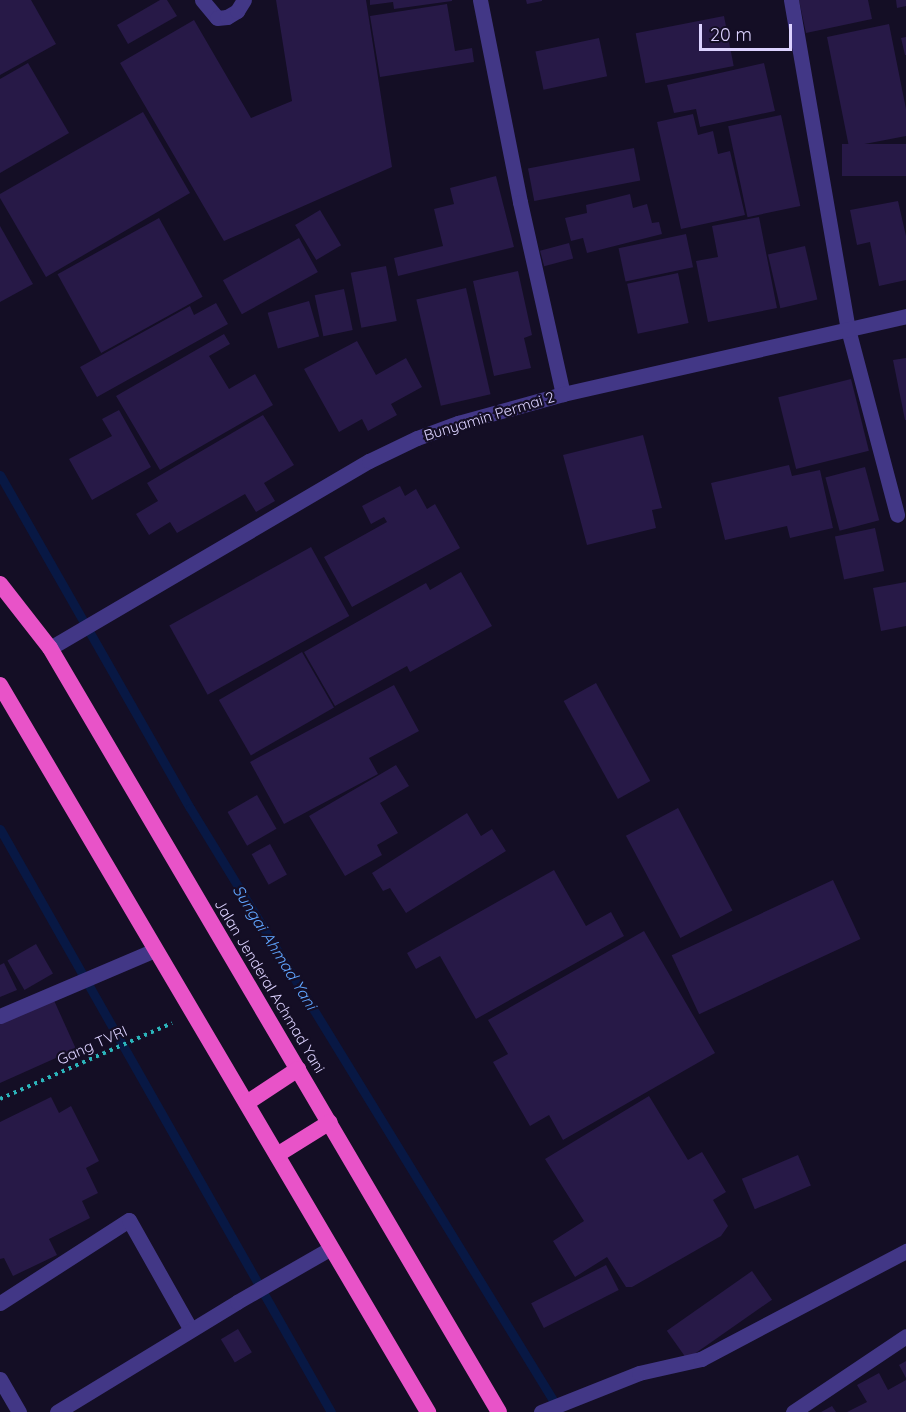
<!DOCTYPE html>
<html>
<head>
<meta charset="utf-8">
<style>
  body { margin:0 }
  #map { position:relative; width:906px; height:1412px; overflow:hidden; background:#140e25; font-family:Quicksand,sans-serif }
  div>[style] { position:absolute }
  .stream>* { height:9px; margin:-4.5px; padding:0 4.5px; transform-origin:4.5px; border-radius:4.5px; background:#081844 }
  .building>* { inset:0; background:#271947; transform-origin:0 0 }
  .path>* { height:4px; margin-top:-2px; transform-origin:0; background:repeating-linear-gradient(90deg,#2bb5bb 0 3px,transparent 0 7.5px) }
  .service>* { height:15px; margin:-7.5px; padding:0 7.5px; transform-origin:7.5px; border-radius:7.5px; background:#423786 }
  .minor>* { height:15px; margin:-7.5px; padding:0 7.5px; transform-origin:7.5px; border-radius:7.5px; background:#423786 }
  .trunk>* { height:16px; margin:-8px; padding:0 8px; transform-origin:8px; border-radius:8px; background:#e853c8 }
  span { translate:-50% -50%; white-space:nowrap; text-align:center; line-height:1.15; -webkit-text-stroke:4.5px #140e25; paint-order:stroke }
  .street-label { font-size:15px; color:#dcd2ff }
  .water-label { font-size:16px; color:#60a5ff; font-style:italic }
  .scale { position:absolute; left:699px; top:24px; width:93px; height:27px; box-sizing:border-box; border:3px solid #dcd2ff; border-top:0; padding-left:8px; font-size:18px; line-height:21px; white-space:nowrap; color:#dcd2ff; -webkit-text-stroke:4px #140e25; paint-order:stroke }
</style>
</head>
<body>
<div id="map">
  <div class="stream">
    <div style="left:0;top:475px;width:383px;rotate:60.3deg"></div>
    <div style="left:190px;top:808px;width:706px;rotate:58.49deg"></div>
    <div style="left:0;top:829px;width:670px;rotate:60.41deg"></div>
  </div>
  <div class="building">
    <div style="clip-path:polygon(0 0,31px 0,56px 44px,0 75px)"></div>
    <div style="clip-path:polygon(160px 0,167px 0,177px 16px,128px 44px,117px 25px)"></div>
    <div style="clip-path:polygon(276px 0,366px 0,392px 167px,224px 241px,120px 63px,194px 20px,251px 118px,292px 101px)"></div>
    <div style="clip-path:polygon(370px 0,452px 0,452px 1px,394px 9px,393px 2px,370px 5px)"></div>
    <div style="clip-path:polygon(526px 0,542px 0,542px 1px,527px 4px)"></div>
    <div style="clip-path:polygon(799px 0,868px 0,872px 19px,806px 33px)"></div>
    <div style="clip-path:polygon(896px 0,906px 0,906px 6px,897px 8px)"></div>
    <div style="clip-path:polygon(447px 4px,455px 51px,472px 48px,474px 62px,380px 77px,370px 16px)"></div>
    <div style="left:724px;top:16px;width:51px;height:90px;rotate:79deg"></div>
    <div style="clip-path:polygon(889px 24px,906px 109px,906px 136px,849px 147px,827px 37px)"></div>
    <div style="clip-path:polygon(906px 37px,906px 55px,905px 55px,901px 38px)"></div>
    <div style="left:599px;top:38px;width:39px;height:65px;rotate:78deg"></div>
    <div style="clip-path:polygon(28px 63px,69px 133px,0 173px,0 79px)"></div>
    <div style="clip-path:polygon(764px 63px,775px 111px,700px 127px,696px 109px,674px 113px,667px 85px)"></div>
    <div style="clip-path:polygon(143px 112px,190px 193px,46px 277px,0 198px,0 194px)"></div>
    <div style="clip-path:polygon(693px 114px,698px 135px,713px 131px,718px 154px,730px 151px,745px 215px,681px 229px,657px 122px)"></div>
    <div style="left:781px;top:115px;width:93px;height:54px;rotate:78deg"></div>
    <div style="left:906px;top:144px;width:32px;height:64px;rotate:90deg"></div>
    <div style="left:634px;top:148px;width:33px;height:108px;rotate:79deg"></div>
    <div style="clip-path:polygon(496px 176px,514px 247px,398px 276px,394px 258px,443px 246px,434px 209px,454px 204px,450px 188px)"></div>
    <div style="clip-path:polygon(630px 194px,633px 208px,647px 204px,652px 223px,659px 222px,662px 234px,587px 253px,583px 238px,571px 241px,565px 218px,587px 213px,586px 205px)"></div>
    <div style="clip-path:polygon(898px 201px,906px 236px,906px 280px,879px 286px,870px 242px,857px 245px,850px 210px)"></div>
    <div style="left:320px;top:210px;width:41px;height:29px;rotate:59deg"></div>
    <div style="clip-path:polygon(759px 217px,777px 308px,708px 322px,696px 261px,718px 257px,712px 226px)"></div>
    <div style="left:159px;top:218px;width:90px;height:116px;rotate:61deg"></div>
    <div style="clip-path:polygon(0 226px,33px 284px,0 302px)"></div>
    <div style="left:686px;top:234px;width:34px;height:69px;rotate:78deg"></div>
    <div style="left:299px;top:238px;width:39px;height:87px;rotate:61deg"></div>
    <div style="left:569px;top:243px;width:16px;height:30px;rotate:75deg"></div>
    <div style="left:805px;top:246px;width:55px;height:38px;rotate:77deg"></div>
    <div style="left:386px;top:266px;width:56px;height:36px;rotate:79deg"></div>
    <div style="clip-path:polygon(518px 271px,532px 335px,524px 338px,531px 368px,494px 376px,473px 281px)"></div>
    <div style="left:678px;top:273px;width:51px;height:52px;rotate:78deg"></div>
    <div style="left:466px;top:288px;width:109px;height:51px;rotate:77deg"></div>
    <div style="left:344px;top:289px;width:42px;height:30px;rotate:78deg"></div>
    <div style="left:309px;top:301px;width:37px;height:43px;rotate:74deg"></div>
    <div style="clip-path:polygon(216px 303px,228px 324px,97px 397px,80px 367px,190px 306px,194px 315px)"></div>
    <div style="clip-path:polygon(224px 334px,230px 344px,209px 356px,229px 389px,255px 374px,273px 405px,160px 470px,116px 396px)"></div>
    <div style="clip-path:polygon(357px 341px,376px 375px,406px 358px,422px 387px,391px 404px,397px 415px,368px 431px,362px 419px,339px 432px,304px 369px)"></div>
    <div style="clip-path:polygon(906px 358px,906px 420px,905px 420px,893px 360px)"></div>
    <div style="left:851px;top:379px;width:74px;height:75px;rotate:76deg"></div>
    <div style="clip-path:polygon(119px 410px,151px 467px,92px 500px,69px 459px,112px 436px,102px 419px)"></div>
    <div style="clip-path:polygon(263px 415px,294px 465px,264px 483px,275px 501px,256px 512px,245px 494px,177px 533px,170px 522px,149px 535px,136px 514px,158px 501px,147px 483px)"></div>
    <div style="clip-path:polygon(643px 435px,662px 508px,652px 510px,656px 528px,587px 545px,563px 455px)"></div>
    <div style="clip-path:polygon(789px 465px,792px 476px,820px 470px,833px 528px,790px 538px,787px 526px,725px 540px,711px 483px)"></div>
    <div style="left:865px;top:467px;width:55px;height:41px;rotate:75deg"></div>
    <div style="clip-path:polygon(400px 486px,405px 496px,416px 489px,427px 509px,435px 504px,460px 548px,352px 607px,324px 557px,387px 522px,384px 517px,371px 524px,362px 506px)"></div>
    <div style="left:875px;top:528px;width:44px;height:41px;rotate:78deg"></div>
    <div style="left:311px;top:547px;width:79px;height:162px;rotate:61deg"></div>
    <div style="clip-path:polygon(461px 572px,492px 626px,410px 672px,407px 666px,335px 706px,304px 652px,426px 583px,430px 590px)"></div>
    <div style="clip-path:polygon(906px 582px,906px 626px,881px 631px,873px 588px)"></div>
    <div style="left:302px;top:652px;width:64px;height:96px;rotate:60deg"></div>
    <div style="left:596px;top:683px;width:112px;height:37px;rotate:61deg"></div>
    <div style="clip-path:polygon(394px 685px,419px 731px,369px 758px,378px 774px,284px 824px,250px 762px)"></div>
    <div style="clip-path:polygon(396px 765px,409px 786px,380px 803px,398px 833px,377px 845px,382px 855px,345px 876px,309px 816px)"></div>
    <div style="left:257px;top:795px;width:39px;height:34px;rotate:60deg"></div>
    <div style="left:678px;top:808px;width:116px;height:59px;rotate:62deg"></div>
    <div style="clip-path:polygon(467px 813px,481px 836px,492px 829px,506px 851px,406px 913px,390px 888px,383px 891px,372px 873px)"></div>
    <div style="left:270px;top:844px;width:35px;height:21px;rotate:61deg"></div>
    <div style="clip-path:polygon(554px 870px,586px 926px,611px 912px,624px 936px,476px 1019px,440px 956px,416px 969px,407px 953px)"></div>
    <div style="left:833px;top:880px;width:65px;height:178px;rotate:65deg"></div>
    <div style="clip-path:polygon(644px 931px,715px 1053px,563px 1140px,549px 1115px,530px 1126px,493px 1062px,508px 1054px,488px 1020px)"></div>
    <div style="left:36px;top:944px;width:34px;height:33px;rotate:60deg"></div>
    <div style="clip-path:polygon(4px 963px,17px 990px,0 997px,0 965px)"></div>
    <div style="clip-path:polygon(52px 996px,76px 1049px,0 1083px,0 1019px)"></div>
    <div style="clip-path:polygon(649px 1096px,688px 1160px,702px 1152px,726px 1192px,713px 1200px,728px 1226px,721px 1236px,632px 1287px,626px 1287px,607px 1257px,575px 1277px,553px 1241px,584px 1221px,545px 1159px)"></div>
    <div style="clip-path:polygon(51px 1097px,59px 1113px,71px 1106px,99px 1161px,86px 1168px,98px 1193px,82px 1201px,90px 1218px,49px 1239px,57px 1255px,13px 1276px,4px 1258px,0 1259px,0 1122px)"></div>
    <div style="left:798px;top:1155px;width:33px;height:61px;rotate:67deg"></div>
    <div style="left:606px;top:1265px;width:28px;height:84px;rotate:63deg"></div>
    <div style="left:752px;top:1271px;width:35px;height:104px;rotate:55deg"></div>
    <div style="left:238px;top:1329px;width:27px;height:20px;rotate:59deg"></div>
    <div style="clip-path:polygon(906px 1361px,906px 1378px,899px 1365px)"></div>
    <div style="clip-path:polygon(879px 1373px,888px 1390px,906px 1380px,906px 1412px,847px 1412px,867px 1402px,857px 1385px)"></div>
    <div style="clip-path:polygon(832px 1406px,836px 1412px,821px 1412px)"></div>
  </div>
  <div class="path">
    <div style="left:0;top:1099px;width:188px;rotate:-23.8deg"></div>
  </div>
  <div class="service">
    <div style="left:0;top:1303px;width:153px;rotate:-32.8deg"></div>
    <div style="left:129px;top:1220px;width:126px;rotate:60.6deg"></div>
    <div style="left:0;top:1379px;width:38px;rotate:60deg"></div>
    <div style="left:57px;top:1412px;width:211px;rotate:-31.4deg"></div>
    <div style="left:237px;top:1302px;width:108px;rotate:-29.9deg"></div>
    <div style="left:541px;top:1412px;width:105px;rotate:-21.7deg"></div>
    <div style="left:639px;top:1373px;width:64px;rotate:-12.7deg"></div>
    <div style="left:701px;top:1359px;width:232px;rotate:-27.8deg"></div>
    <div style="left:793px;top:1412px;width:136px;rotate:-33.9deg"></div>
  </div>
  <div class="minor">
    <div style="left:202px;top:0;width:23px;rotate:50deg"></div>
    <div style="left:217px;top:18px;width:10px;rotate:-6deg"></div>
    <div style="left:227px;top:17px;width:12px;rotate:-31deg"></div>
    <div style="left:237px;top:11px;width:13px;rotate:-58deg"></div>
    <div style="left:480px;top:0;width:206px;rotate:78.8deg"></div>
    <div style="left:520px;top:202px;width:197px;rotate:77.4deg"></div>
    <div style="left:791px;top:0;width:334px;rotate:80.2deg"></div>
    <div style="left:848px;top:329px;width:192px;rotate:75.2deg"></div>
    <div style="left:50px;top:648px;width:370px;rotate:-30.4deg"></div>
    <div style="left:369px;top:461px;width:53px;rotate:-25.6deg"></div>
    <div style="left:417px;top:438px;width:44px;rotate:-20.1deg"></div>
    <div style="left:458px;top:423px;width:109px;rotate:-15.4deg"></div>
    <div style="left:563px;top:394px;width:352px;rotate:-12.8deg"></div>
    <div style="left:0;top:1016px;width:168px;rotate:-23.1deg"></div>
  </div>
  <div class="trunk">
    <div style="left:0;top:584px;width:81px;rotate:52deg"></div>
    <div style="left:50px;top:648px;width:886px;rotate:59.56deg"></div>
    <div style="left:0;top:685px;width:844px;rotate:59.51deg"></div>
    <div style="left:248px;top:1102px;width:60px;rotate:-33.4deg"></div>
    <div style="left:277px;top:1155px;width:62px;rotate:-31.9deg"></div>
  </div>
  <div class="street-label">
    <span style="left:489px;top:416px;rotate:-17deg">Bunyamin Permai 2</span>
    <span style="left:270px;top:986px;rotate:59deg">Jalan Jenderal Achmad Yani</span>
    <span style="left:92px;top:1045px;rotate:-24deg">Gang TVRI</span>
  </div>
  <div class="water-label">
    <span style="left:275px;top:947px;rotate:58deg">Sungai Ahmad Yani</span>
  </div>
  <div class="scale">20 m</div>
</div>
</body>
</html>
